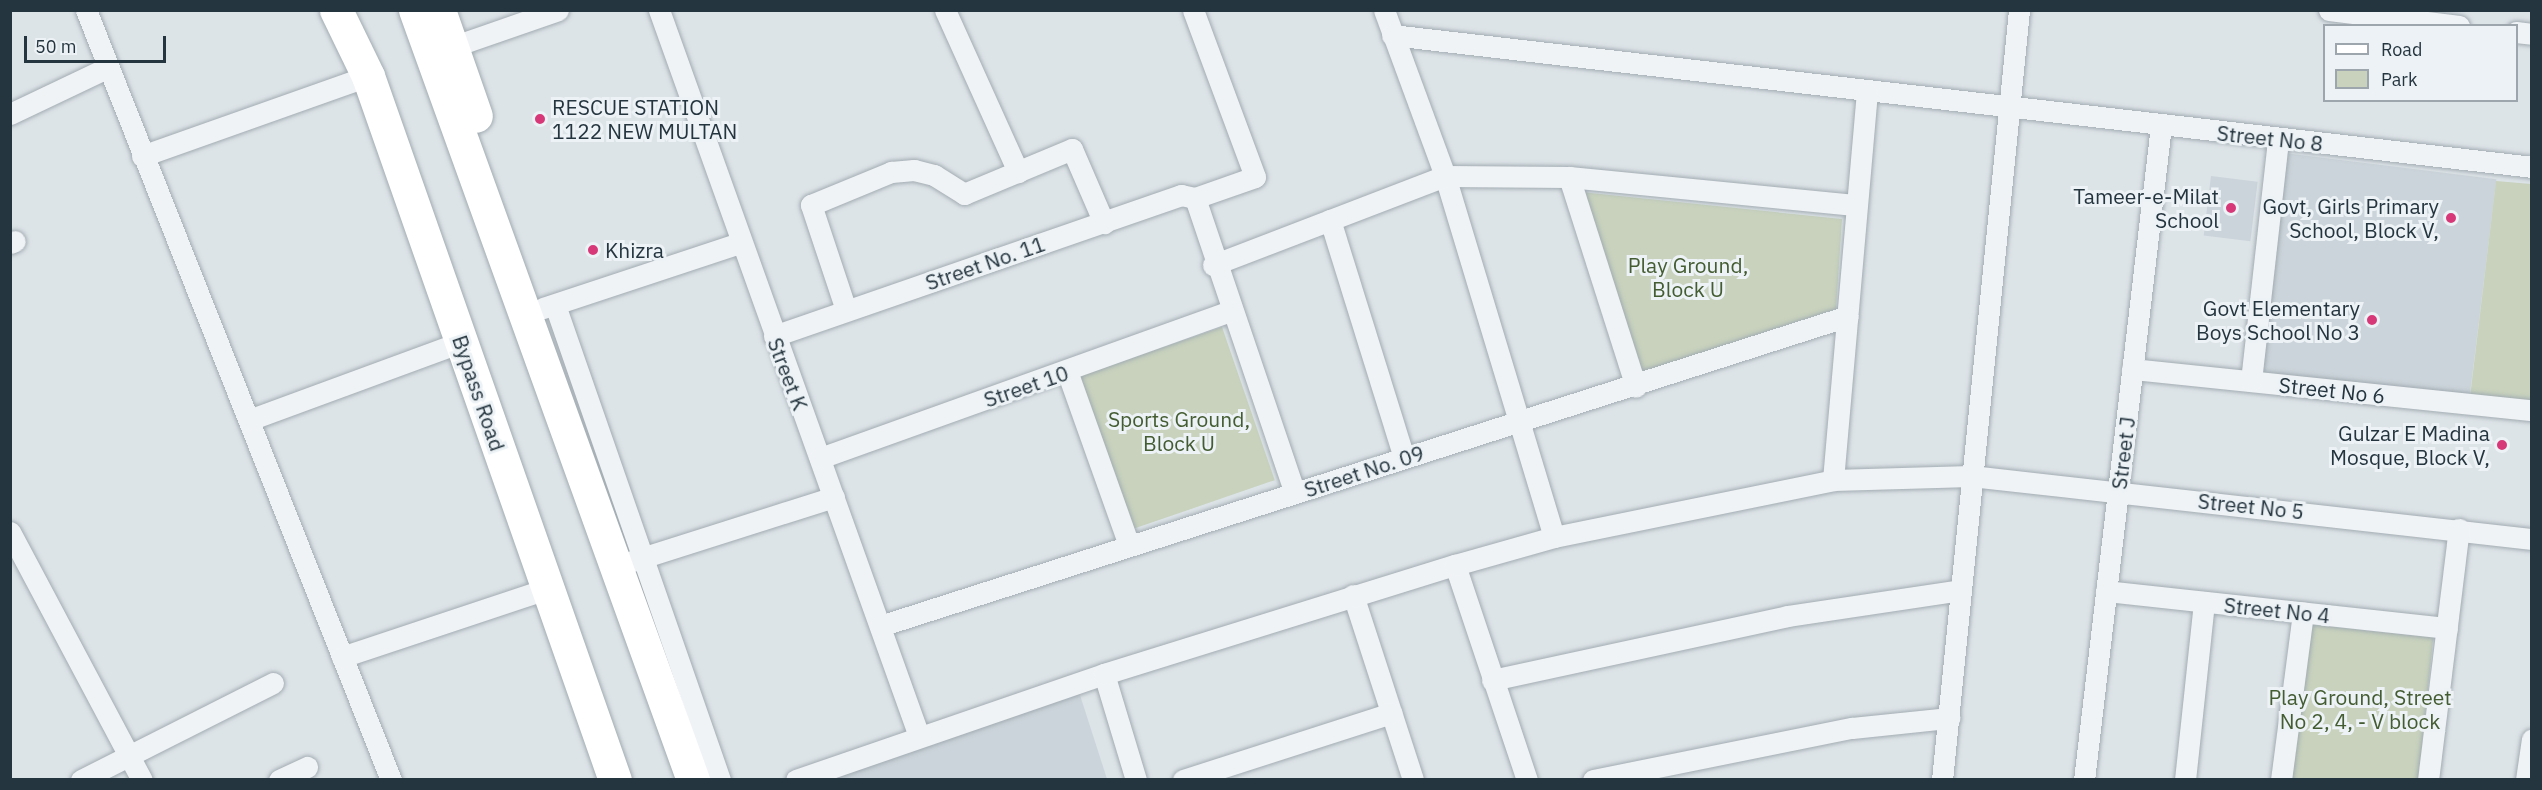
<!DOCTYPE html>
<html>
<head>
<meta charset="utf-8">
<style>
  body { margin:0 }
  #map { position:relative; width:2542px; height:790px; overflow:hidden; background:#dde4e8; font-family:"IBM Plex Sans",sans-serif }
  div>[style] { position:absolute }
  .built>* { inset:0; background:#cbd4da; transform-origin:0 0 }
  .green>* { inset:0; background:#c8d2bd; transform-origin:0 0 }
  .roads { filter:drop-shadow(0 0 2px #a2acb2) drop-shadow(0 0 2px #a2acb2) }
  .street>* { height:21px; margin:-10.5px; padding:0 10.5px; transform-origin:10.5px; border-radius:10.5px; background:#f0f3f6 }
  .primary>* { height:33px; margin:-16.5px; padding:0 16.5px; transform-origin:16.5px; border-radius:16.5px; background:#fff }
  .dots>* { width:16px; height:16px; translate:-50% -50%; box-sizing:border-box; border:3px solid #ecf2f5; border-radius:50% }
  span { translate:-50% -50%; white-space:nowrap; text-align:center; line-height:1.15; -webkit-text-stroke:6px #ecf2f5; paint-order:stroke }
  .poi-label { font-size:21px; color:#25353f }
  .left { translate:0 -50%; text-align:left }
  .right { translate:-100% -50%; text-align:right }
  .street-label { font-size:21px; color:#25353f }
  .park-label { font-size:21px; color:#445c32 }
  .frame { position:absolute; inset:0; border:12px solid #25353f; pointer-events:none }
  .legend { position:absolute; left:2323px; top:24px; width:195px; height:78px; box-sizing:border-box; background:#ecf2f5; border:2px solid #9ca6ac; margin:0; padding:8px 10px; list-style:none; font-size:18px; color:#25353f }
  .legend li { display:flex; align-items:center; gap:12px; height:30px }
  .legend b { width:30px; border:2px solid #9ca6ac }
  .scale { position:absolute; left:24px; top:36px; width:142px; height:27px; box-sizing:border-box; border:3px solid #25353f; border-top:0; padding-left:8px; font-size:18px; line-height:21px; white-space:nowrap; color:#25353f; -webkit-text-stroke:4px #ecf2f5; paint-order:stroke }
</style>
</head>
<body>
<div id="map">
  <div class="built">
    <div style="left:2283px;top:153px;width:215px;height:222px;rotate:7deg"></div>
    <div style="left:2211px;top:176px;width:47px;height:60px;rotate:7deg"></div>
    <div style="clip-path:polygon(1079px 692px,1107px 779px,830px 780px)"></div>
  </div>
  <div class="green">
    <div style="clip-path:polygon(2496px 181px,2531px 184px,2531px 404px,2470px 397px)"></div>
    <div style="clip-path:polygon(1581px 192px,1842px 219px,1836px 309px,1639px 373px)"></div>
    <div style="left:1222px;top:327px;width:162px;height:151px;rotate:71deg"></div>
    <div style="left:2306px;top:624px;width:128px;height:157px;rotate:6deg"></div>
  </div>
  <div class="roads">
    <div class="street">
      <div style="left:86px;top:10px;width:828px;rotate:68.39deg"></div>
      <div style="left:659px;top:10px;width:771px;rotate:70.3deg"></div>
      <div style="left:945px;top:10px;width:178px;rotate:65.7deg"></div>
      <div style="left:1193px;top:10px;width:178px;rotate:69.6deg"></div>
      <div style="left:1255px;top:177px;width:64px;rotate:160.7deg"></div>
      <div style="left:1384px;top:10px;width:177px;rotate:69.8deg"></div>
      <div style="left:1445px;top:176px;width:377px;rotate:73.2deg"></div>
      <div style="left:2329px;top:10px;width:131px;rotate:7deg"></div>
      <div style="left:2516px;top:32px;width:16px;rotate:7deg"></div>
      <div style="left:1392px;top:35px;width:1148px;rotate:6.6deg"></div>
      <div style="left:452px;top:47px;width:112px;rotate:-19.2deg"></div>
      <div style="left:10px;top:114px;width:107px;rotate:-25.4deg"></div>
      <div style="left:142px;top:156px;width:240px;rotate:-19.5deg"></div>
      <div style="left:1569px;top:177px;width:220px;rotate:72.3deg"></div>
      <div style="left:1195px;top:198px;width:311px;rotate:71.3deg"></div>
      <div style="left:1330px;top:220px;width:249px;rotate:72.7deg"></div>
      <div style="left:10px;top:243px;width:5px;rotate:-22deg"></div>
      <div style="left:1213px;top:265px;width:248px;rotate:-21deg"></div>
      <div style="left:1445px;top:176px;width:124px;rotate:0.5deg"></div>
      <div style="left:1569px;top:177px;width:287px;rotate:5.6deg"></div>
      <div style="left:555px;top:305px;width:503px;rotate:70.84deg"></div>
      <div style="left:543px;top:308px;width:207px;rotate:-18.3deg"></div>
      <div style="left:846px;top:310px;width:111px;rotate:-108.4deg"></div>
      <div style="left:811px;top:205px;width:87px;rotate:-22.4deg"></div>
      <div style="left:891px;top:172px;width:23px;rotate:-5deg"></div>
      <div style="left:914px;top:170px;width:21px;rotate:14deg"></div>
      <div style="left:934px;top:175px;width:36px;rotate:32deg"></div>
      <div style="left:964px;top:194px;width:117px;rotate:-22.6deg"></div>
      <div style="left:1072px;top:149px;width:81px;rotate:66.6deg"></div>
      <div style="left:774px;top:336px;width:431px;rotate:-19.1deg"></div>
      <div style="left:1181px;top:195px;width:14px;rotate:12deg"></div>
      <div style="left:2132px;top:369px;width:402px;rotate:5.9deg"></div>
      <div style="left:1067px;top:371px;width:185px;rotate:70.4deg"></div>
      <div style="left:2251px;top:381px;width:244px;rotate:-83.6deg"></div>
      <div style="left:249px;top:420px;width:226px;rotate:-20.2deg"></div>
      <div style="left:820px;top:458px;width:436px;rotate:-19.7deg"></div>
      <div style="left:1833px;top:480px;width:388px;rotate:-85deg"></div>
      <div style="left:10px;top:532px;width:281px;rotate:62deg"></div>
      <div style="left:629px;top:562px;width:215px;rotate:-17.6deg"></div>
      <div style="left:1455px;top:565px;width:227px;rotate:71.5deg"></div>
      <div style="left:2106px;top:591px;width:343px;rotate:6.2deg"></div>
      <div style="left:1353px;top:595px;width:194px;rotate:72deg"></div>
      <div style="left:880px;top:626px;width:1016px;rotate:-17.76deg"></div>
      <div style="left:342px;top:657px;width:215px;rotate:-18.4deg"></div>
      <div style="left:1104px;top:674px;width:111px;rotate:73.2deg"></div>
      <div style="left:1492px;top:680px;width:302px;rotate:-12.2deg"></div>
      <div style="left:1787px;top:616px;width:175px;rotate:-8.5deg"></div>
      <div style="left:81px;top:780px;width:215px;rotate:-26.8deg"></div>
      <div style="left:279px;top:780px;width:31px;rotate:-25deg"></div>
      <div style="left:796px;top:780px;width:326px;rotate:-19deg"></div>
      <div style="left:1104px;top:674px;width:368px;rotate:-17.3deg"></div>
      <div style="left:1455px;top:565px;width:103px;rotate:-15.8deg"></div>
      <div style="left:1554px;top:537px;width:285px;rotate:-11.5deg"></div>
      <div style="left:1833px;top:480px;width:138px;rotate:-1.7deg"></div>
      <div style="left:1971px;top:476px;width:565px;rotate:6.41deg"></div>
      <div style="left:1183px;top:780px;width:219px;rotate:-17.8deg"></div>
      <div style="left:1593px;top:780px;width:264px;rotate:-11.4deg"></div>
      <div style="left:1852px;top:728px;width:98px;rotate:-5.9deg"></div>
      <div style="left:1942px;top:780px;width:774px;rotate:-84.29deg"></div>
      <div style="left:2084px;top:780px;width:659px;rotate:-83.29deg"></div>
      <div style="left:2185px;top:780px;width:179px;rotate:-83.9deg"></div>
      <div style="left:2281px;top:780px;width:169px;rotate:-82.5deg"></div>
      <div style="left:2428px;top:780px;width:253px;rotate:-83deg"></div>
      <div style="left:2526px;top:780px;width:41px;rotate:-81.7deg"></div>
    </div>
    <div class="primary">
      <div style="left:336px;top:10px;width:73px;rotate:64.1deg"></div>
      <div style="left:368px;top:76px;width:746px;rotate:70.67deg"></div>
      <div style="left:415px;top:10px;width:819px;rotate:70.15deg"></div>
      <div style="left:439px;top:10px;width:112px;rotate:70.8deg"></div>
    </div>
  </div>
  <div class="dots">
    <div style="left:540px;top:119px;background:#d73878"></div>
    <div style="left:2231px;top:208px;background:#d73878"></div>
    <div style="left:2451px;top:218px;background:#d73878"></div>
    <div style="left:593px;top:250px;background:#d73878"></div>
    <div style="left:2372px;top:320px;background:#d73878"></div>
    <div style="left:2502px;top:445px;background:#d73878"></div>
  </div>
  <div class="poi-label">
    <span class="left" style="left:552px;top:119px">RESCUE STATION<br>1122 NEW MULTAN</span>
    <span class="right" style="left:2219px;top:208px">Tameer-e-Milat<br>School</span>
    <span class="right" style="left:2439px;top:218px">Govt, Girls Primary<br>School, Block V,</span>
    <span class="left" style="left:605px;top:250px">Khizra</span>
    <span class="right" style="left:2360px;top:320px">Govt Elementary<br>Boys School No 3</span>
    <span class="right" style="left:2490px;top:445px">Gulzar E Madina<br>Mosque, Block V,</span>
  </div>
  <div class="street-label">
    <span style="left:2270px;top:138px;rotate:6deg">Street No 8</span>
    <span style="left:985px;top:263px;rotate:-19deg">Street No. 11</span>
    <span style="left:788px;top:374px;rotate:69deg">Street K</span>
    <span style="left:1026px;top:386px;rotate:-19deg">Street 10</span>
    <span style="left:2332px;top:390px;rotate:6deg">Street No 6</span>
    <span style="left:479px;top:393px;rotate:71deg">Bypass Road</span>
    <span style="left:2123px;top:453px;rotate:-83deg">Street J</span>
    <span style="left:1364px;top:471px;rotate:-18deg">Street No. 09</span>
    <span style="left:2251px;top:506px;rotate:6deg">Street No 5</span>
    <span style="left:2277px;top:610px;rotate:6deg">Street No 4</span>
  </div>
  <div class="park-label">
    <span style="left:1688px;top:277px">Play Ground,<br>Block U</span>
    <span style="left:1179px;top:431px">Sports Ground,<br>Block U</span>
    <span style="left:2360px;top:709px">Play Ground, Street<br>No 2, 4, - V block</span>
  </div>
  <div class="frame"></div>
  <ul class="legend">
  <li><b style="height:8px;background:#fff"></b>Road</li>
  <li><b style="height:16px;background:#c8d2bd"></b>Park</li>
  </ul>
  <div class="scale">50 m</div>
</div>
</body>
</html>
